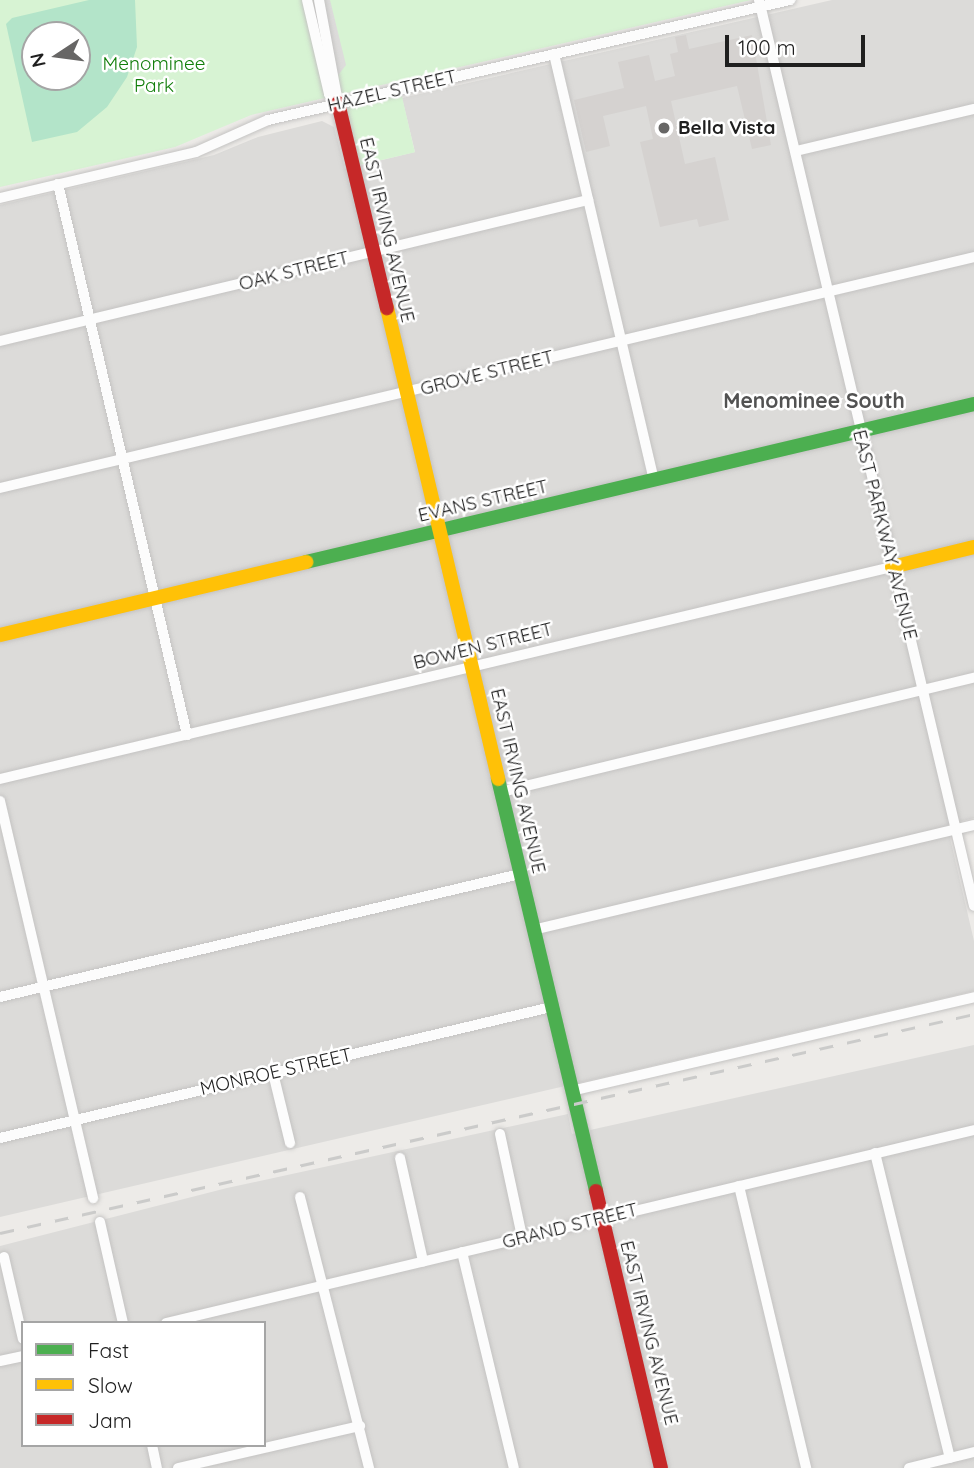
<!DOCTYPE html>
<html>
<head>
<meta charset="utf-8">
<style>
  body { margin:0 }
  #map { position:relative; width:974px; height:1468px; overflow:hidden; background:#edebe8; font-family:Quicksand,sans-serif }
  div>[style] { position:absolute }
  .residential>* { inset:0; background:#dcdbd9 }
  .park>* { inset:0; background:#d7f3d3; transform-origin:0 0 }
  .pitch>* { inset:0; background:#b3e4c9 }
  .parking>* { inset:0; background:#dddcdb }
  .building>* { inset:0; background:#d5d2d0 }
  .roads { filter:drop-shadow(0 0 2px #c4c3c2) drop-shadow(0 0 2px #c4c3c2) }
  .street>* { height:10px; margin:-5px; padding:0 5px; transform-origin:5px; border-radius:5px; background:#fcfcfc }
  .fast>* { height:14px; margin:-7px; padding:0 7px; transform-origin:7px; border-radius:7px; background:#4caf50 }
  .slow>* { height:14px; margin:-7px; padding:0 7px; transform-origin:7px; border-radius:7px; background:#ffc107 }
  .jam>* { height:14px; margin:-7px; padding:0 7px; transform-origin:7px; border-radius:7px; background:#c62828 }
  .rail>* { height:2.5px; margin-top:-1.25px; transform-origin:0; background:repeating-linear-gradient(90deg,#cbcbca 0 14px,transparent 0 28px) }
  .dots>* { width:19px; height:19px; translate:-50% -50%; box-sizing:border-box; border:4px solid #fff; border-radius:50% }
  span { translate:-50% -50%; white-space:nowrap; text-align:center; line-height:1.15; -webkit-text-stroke:5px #fff; paint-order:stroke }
  .park-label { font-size:19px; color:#127e0b }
  .street-label { font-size:19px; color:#1f1f1f }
  .poi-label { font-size:19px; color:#1f1f1f; font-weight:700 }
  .left { translate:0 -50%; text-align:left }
  .neighbourhood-label { font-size:21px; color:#525252; font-weight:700 }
  .legend { position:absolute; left:21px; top:1321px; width:245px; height:126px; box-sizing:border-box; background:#fff; border:2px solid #a5a5a5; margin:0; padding:9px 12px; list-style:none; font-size:21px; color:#1f1f1f }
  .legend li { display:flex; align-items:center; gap:14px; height:35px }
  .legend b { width:35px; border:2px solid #a5a5a5 }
  .north { position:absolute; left:21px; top:21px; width:70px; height:70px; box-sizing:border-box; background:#fff; border:2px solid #a5a5a5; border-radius:50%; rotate:257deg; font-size:19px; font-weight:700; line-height:28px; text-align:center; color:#1f1f1f }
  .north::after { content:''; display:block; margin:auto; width:24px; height:32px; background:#676665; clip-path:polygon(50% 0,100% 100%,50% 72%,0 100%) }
  .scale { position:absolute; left:725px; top:35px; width:140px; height:32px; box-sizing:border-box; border:4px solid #1f1f1f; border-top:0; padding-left:9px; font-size:21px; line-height:24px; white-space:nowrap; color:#1f1f1f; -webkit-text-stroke:5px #fff; paint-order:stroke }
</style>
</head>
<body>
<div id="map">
  <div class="residential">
    <div style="clip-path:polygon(832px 0,974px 0,974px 818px,947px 825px,974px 941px,974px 991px,0 1217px,0 205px,214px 155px,258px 137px,322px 121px,334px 127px,345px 169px,415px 152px,402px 98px)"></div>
    <div style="clip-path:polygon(evenodd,974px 1045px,974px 1468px,0 1468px,0 1246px,227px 1188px,568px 1114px,572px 1134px,974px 1045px,23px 1323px,264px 1323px,264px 1445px,23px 1445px,23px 1323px)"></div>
  </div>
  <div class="park">
    <div style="clip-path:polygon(evenodd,0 0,751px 0,251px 115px,175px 147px,0 187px,0 0,35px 35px,77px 35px,77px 77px,35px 77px,35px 35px)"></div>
    <div style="left:400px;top:88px;width:66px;height:64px;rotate:77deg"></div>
  </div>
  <div class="pitch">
    <div style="clip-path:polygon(evenodd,89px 0,135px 0,137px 47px,127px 77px,107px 107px,77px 132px,32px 142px,6px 24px,12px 18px,89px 0,35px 35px,77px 35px,77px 77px,35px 77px,35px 35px)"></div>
  </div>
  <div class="parking">
    <div style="clip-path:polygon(319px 0,330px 0,346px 65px,336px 78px)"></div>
  </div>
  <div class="building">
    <div style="clip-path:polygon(686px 35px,689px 49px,752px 35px,771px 145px,752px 149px,737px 86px,671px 101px,685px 164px,715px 157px,729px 220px,699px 227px,697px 219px,660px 227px,640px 142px,653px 139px,646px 106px,603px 116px,610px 146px,586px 152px,574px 100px,624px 88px,618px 62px,649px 55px,655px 81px,675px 76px,670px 54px,678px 52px,675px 37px)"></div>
  </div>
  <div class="roads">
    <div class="street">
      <div style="left:307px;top:0;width:97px;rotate:76.8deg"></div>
      <div style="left:329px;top:94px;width:13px;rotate:45deg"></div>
      <div style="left:319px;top:0;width:105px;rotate:79.5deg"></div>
      <div style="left:759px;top:0;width:931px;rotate:76.65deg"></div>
      <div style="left:554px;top:54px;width:438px;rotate:76.8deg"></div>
      <div style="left:796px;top:151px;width:183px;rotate:-13.3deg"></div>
      <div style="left:58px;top:184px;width:566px;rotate:76.82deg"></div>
      <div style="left:0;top:198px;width:201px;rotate:-13.2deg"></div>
      <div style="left:196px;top:152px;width:79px;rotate:-24deg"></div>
      <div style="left:268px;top:120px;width:536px;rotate:-12.95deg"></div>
      <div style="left:0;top:341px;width:605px;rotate:-13.48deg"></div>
      <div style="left:0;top:488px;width:1001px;rotate:-13.34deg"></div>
      <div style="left:0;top:779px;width:917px;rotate:-13.37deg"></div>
      <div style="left:501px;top:792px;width:487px;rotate:-13.6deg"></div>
      <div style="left:0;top:801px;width:408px;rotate:76.8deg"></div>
      <div style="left:533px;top:930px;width:453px;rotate:-13.4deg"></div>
      <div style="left:0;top:997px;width:534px;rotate:-13.31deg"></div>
      <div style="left:273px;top:1073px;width:72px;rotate:76.3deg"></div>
      <div style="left:571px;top:1091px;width:414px;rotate:-13.1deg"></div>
      <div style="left:500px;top:1134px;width:105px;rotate:77.9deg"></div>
      <div style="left:0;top:1138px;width:566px;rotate:-13.37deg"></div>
      <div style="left:875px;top:1153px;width:314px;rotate:76.2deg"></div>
      <div style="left:400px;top:1158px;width:106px;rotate:77.4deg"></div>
      <div style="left:739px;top:1186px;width:290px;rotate:76.6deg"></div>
      <div style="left:300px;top:1197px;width:280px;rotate:75.7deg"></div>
      <div style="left:100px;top:1222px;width:104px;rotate:77.2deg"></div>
      <div style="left:462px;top:1252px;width:222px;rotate:76.5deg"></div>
      <div style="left:4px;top:1257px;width:84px;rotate:77deg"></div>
      <div style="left:166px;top:1323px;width:831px;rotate:-13.43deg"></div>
      <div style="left:0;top:1361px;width:24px;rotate:-12deg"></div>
      <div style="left:152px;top:1445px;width:24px;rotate:78deg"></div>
      <div style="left:178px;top:1468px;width:187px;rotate:-13deg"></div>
      <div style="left:909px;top:1468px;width:67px;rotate:-13.8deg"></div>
    </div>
    <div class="fast">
      <div style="left:306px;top:562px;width:686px;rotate:-13.31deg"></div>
      <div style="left:498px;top:779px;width:423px;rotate:76.6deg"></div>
    </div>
    <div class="slow">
      <div style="left:387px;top:308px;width:484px;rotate:76.7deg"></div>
      <div style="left:892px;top:567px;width:84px;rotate:-13.7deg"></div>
      <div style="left:0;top:635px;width:315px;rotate:-13.4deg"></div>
    </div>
    <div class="jam">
      <div style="left:338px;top:103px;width:211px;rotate:76.6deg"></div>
      <div style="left:596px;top:1191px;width:285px;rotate:76.8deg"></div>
    </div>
  </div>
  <div class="rail">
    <div style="left:0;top:1233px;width:998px;rotate:-12.67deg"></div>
  </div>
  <div class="dots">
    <div style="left:664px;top:128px;background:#676665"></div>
  </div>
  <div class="park-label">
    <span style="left:154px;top:75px">Menominee<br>Park</span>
  </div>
  <div class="street-label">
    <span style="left:392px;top:91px;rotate:-13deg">HAZEL STREET</span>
    <span style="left:387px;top:230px;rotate:77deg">EAST IRVING AVENUE</span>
    <span style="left:294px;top:271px;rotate:-14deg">OAK STREET</span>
    <span style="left:487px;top:373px;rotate:-14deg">GROVE STREET</span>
    <span style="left:483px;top:501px;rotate:-13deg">EVANS STREET</span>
    <span style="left:885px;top:535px;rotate:76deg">EAST PARKWAY AVENUE</span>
    <span style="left:483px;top:646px;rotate:-14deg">BOWEN STREET</span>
    <span style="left:518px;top:781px;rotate:77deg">EAST IRVING AVENUE</span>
    <span style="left:276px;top:1072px;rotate:-13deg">MONROE STREET</span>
    <span style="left:570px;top:1226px;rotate:-14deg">GRAND STREET</span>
    <span style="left:649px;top:1333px;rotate:76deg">EAST IRVING AVENUE</span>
  </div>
  <div class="poi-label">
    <span class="left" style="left:678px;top:128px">Bella Vista</span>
  </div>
  <div class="neighbourhood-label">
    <span style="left:814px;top:400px">Menominee South</span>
  </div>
  <ul class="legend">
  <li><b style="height:9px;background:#4caf50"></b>Fast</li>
  <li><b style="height:9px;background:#ffc107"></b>Slow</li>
  <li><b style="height:9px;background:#c62828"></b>Jam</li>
  </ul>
  <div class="north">N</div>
  <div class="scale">100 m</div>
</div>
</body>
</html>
